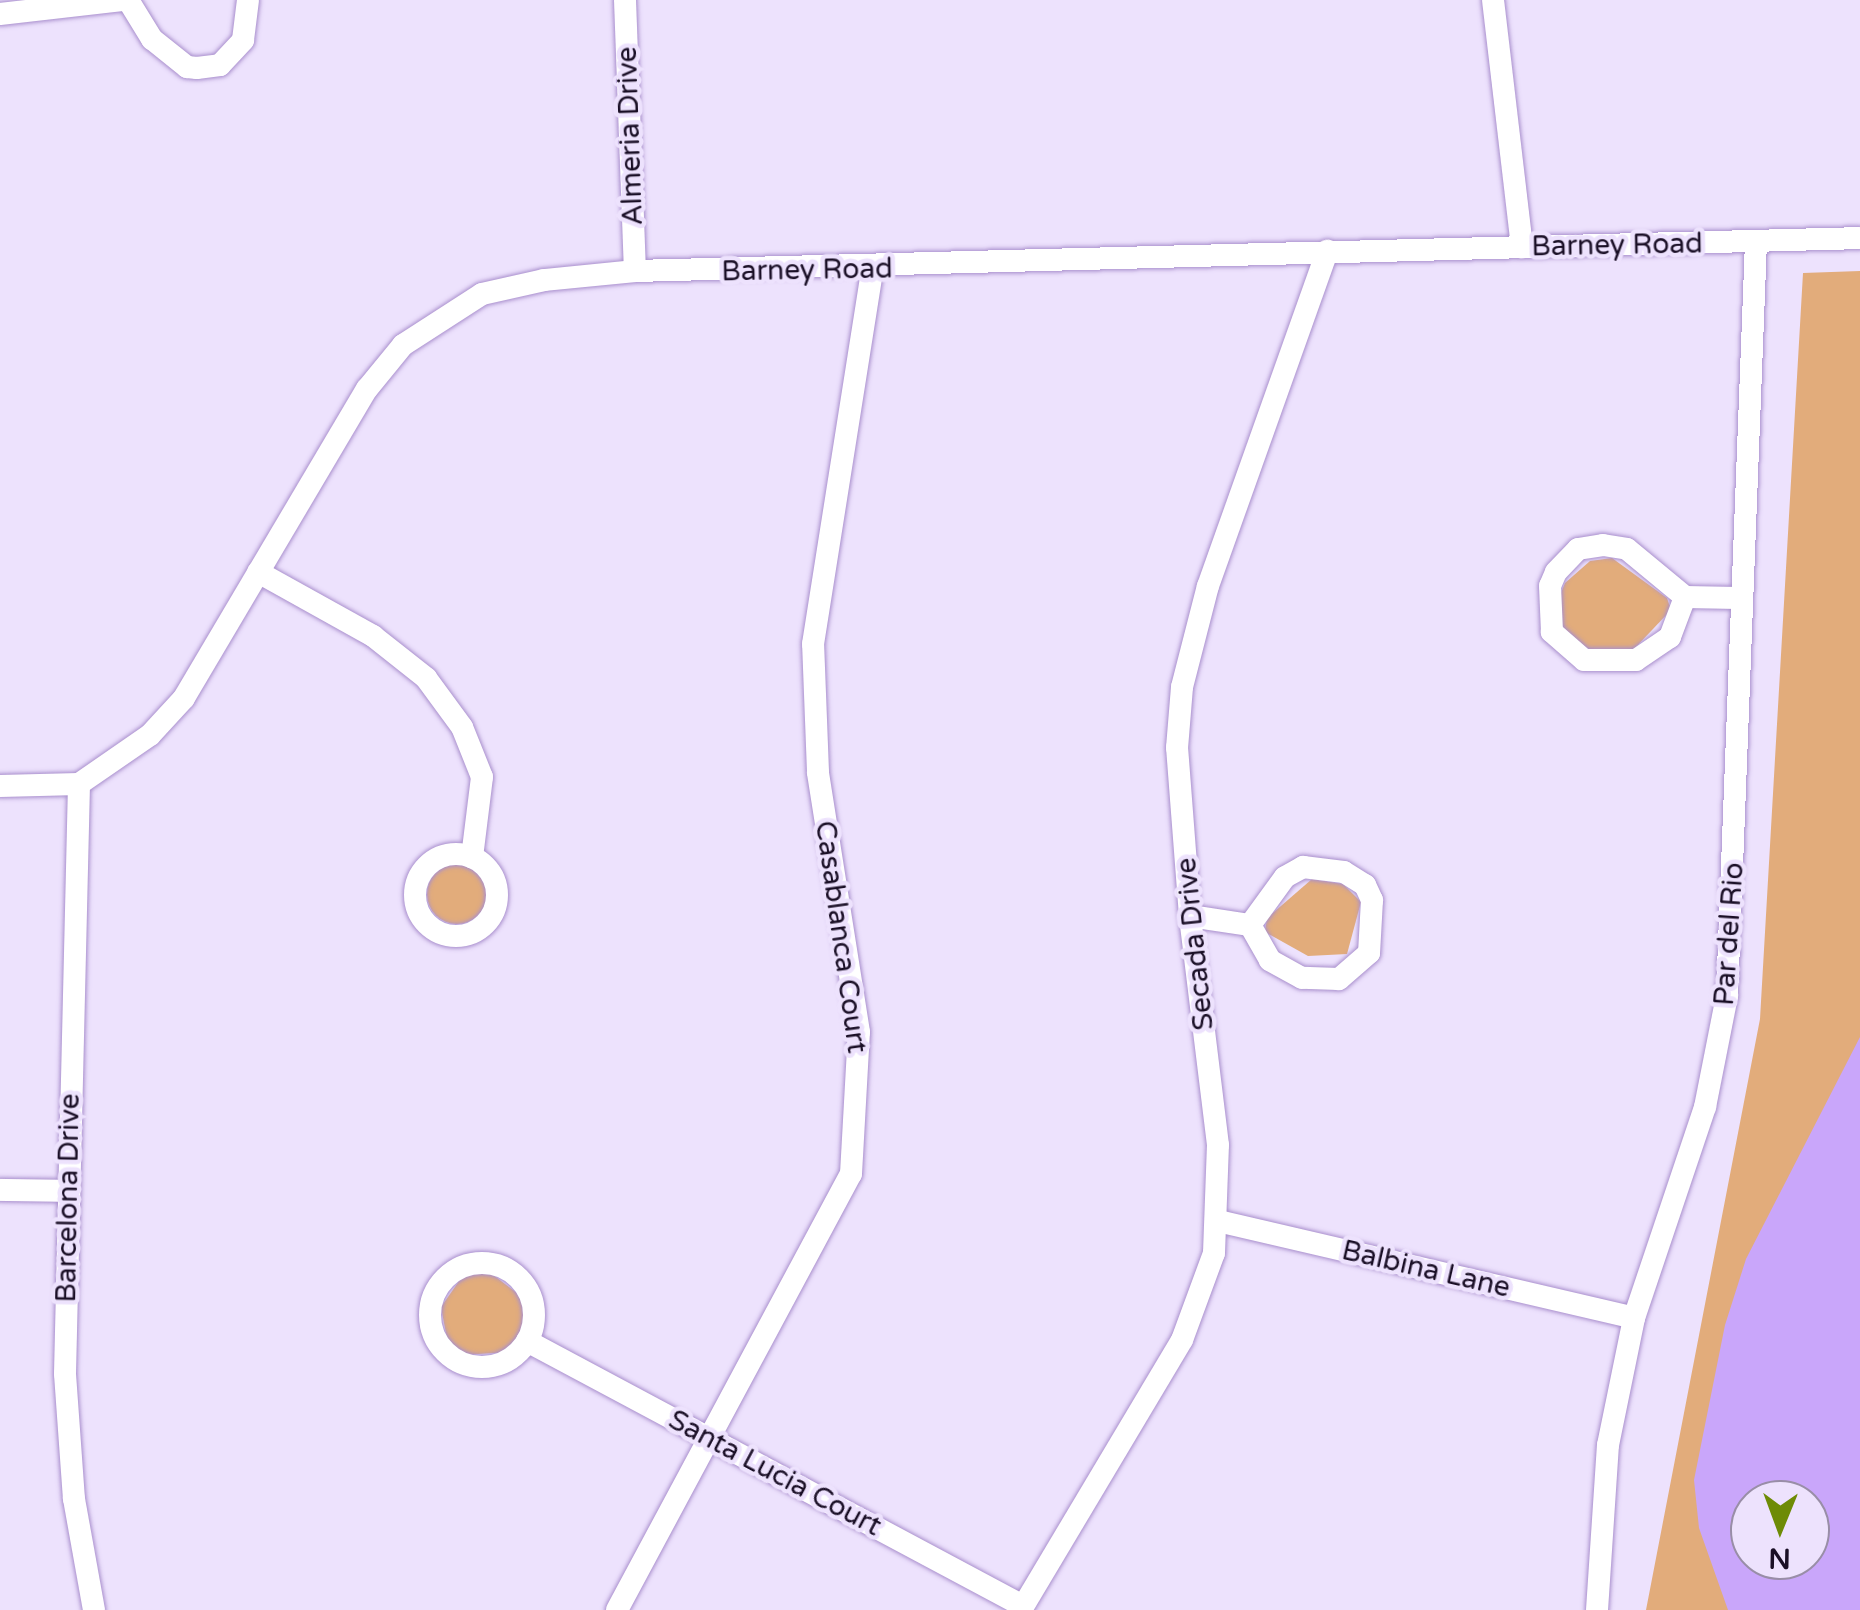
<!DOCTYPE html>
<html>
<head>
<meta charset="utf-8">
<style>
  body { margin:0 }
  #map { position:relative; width:1860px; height:1610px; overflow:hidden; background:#ede2fd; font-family:"Varela Round",sans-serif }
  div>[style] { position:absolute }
  .green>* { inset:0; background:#e2ac7b }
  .round { border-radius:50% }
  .water>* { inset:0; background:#c9a6fa }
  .roads { filter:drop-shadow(0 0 2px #a98fcd) drop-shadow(0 0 2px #a98fcd) }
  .minor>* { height:22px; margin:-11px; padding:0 11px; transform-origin:11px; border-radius:11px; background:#fff }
  .minor>.ring { margin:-11px; padding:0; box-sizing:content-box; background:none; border:22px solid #fff; border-radius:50% }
  span { translate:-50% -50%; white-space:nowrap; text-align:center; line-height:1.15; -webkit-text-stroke:9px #ede2fd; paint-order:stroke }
  .street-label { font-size:28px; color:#1a0f26 }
  .north { position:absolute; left:1730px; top:1480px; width:100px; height:100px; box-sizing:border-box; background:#ede2fd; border:2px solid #998ea7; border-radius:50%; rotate:181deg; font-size:28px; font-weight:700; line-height:40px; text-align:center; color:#1a0f26 }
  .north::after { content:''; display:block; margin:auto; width:35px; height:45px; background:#6e8b06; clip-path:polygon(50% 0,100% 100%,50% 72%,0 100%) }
</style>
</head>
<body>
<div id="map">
  <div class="green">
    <div style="clip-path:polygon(evenodd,1860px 271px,1860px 1610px,1646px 1610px,1760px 1019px,1803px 273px,1860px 271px,1750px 1500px,1810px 1500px,1810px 1560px,1750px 1560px,1750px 1500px)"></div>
    <div style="clip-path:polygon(1612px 558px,1667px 598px,1671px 610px,1634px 649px,1595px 653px,1559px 629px,1556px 605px,1565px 583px,1590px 561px)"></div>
    <div class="round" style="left:427px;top:864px;width:60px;height:60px"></div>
    <div style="clip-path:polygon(1312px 879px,1343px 884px,1361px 902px,1347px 954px,1308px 956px,1265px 932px,1267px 918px)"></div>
    <div style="clip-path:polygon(484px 1268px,521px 1296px,528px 1338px,512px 1352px,463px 1355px,448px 1344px,441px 1307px,466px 1271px)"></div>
  </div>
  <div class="water">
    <div style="clip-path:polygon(evenodd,1860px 1037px,1860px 1610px,1728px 1610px,1699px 1528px,1694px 1480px,1725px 1325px,1746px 1259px,1860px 1037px,1750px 1500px,1810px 1500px,1810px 1560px,1750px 1560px,1750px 1500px)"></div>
  </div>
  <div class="roads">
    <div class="minor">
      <div style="left:128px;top:0;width:46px;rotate:58.4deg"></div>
      <div style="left:152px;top:39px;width:45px;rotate:38.7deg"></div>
      <div style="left:187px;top:67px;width:10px;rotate:6deg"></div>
      <div style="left:197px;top:68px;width:23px;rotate:-7deg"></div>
      <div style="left:220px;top:65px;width:34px;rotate:-47deg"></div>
      <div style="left:243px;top:40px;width:40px;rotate:-82.9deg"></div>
      <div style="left:625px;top:0;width:271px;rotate:87.9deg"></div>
      <div style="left:1493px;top:0;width:249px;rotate:83.3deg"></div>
      <div style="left:0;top:14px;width:123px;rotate:-6.5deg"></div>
      <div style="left:1603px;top:545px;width:24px;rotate:9deg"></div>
      <div style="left:1627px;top:549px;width:75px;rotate:39.6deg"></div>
      <div style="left:1685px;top:597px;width:43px;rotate:110.6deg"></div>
      <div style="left:1670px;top:637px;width:41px;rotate:145.9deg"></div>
      <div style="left:1636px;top:660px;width:52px;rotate:180deg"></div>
      <div style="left:1584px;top:660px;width:43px;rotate:-138.8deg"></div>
      <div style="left:1552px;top:632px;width:46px;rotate:-92.5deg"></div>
      <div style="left:1550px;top:586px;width:15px;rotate:-67deg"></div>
      <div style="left:1556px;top:572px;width:32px;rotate:-46deg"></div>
      <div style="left:1578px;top:549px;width:25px;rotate:-9deg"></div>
      <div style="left:258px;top:572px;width:132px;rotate:29.1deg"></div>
      <div style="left:373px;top:636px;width:68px;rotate:38.4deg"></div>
      <div style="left:426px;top:678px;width:61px;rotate:53.7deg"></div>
      <div style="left:462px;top:727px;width:54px;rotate:68.2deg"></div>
      <div style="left:482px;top:777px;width:81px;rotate:97.1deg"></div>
      <div style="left:1685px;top:597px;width:53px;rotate:1.1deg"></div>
      <div style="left:79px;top:784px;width:590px;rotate:91.36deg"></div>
      <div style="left:65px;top:1374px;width:125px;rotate:85.9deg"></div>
      <div style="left:74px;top:1499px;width:113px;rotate:79.8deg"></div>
      <div style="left:0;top:786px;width:79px;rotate:-1.5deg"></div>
      <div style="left:79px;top:784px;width:86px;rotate:-34.6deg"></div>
      <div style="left:150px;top:735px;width:50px;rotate:-47.4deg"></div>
      <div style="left:184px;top:698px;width:359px;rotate:-59.4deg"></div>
      <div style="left:367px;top:389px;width:57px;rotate:-50.7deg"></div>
      <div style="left:403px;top:345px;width:94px;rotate:-32.8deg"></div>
      <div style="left:482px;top:294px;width:64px;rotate:-12.7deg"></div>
      <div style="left:544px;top:280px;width:91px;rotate:-5.6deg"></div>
      <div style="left:635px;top:271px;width:1225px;rotate:-1.54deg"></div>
      <div class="ring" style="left:415px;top:854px;width:60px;height:60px"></div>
      <div style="left:1303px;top:867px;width:41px;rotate:7deg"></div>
      <div style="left:1344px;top:872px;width:25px;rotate:32deg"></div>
      <div style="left:1365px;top:885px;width:17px;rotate:65deg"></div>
      <div style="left:1372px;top:900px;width:53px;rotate:93.2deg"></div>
      <div style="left:1369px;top:953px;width:40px;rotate:139deg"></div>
      <div style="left:1339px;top:979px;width:37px;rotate:-178deg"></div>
      <div style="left:1302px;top:978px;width:37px;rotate:-151deg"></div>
      <div style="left:1270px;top:960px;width:40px;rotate:-119.7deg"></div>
      <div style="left:1250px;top:925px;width:59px;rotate:-53.9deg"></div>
      <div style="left:1285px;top:877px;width:21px;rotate:-29deg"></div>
      <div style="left:1190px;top:916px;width:61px;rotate:8.5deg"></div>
      <div style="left:0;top:1190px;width:68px;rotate:0.8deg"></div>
      <div style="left:1218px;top:1221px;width:427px;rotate:13.1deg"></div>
      <div class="ring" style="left:430px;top:1263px;width:82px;height:82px"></div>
      <div style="left:527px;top:1341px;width:562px;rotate:28.11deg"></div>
      <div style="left:617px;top:1610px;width:495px;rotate:-61.8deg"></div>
      <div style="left:851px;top:1174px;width:142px;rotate:-86.8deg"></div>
      <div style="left:859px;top:1032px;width:263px;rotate:-99deg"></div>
      <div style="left:818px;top:772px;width:128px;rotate:-92.2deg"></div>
      <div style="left:813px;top:644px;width:379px;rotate:-81deg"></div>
      <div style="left:1021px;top:1610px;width:314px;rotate:-59.2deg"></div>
      <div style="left:1182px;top:1340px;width:93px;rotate:-69.8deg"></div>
      <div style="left:1214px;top:1253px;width:108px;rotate:-87.9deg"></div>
      <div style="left:1218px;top:1145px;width:231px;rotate:-97deg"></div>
      <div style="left:1190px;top:916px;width:169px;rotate:-94.4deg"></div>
      <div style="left:1177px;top:748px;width:61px;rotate:-85.3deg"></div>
      <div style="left:1182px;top:687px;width:104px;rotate:-75.6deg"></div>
      <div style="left:1208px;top:586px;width:356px;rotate:-70.4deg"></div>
      <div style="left:1597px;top:1610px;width:165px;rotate:-86.2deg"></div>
      <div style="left:1608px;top:1445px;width:130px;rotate:-78.4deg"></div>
      <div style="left:1634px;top:1318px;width:223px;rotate:-71.4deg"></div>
      <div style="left:1705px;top:1107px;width:113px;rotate:-78.8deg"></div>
      <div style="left:1727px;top:996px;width:755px;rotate:-87.8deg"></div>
    </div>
  </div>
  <div class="street-label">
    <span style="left:630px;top:136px;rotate:-92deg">Almeria Drive</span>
    <span style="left:1617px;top:245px;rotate:-1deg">Barney Road</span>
    <span style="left:807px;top:270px;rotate:-1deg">Barney Road</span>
    <span style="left:1729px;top:934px;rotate:-86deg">Par del Rio</span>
    <span style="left:841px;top:937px;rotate:82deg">Casablanca Court</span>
    <span style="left:1195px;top:944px;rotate:-96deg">Secada Drive</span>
    <span style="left:68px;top:1198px;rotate:-89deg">Barcelona Drive</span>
    <span style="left:1426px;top:1269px;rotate:13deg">Balbina Lane</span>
    <span style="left:775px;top:1473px;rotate:28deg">Santa Lucia Court</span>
  </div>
  <div class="north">N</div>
</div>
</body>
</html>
